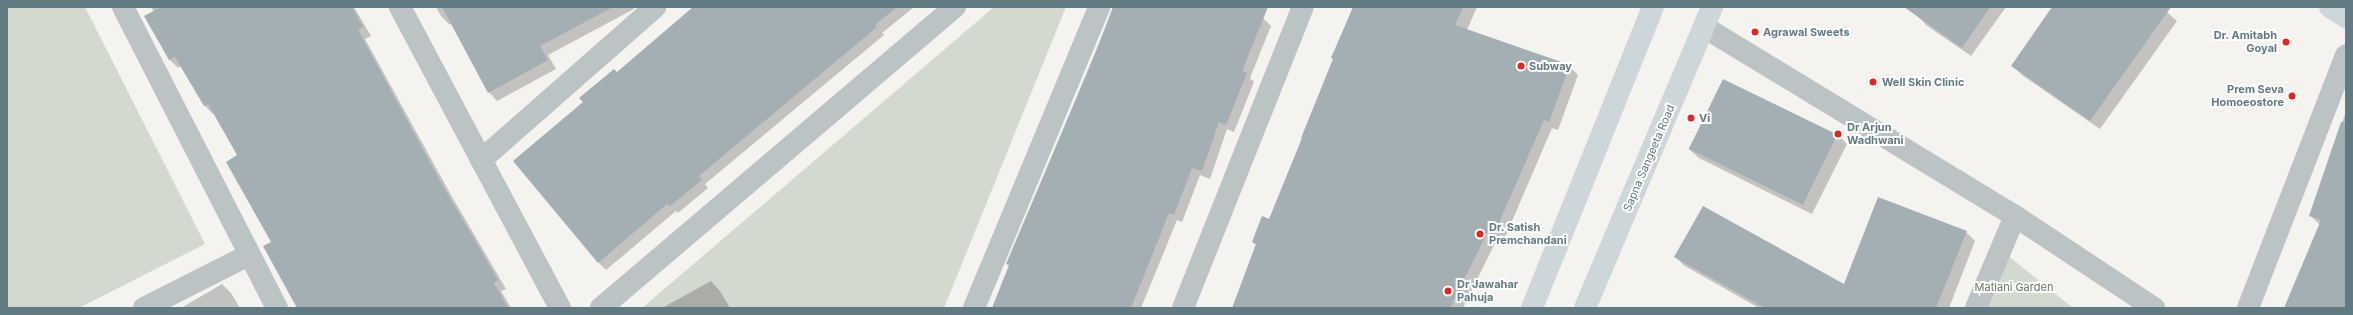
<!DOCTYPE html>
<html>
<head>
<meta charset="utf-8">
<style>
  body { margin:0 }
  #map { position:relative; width:2353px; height:315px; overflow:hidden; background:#f4f3f0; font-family:Inter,sans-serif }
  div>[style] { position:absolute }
  .green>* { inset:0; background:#d4d9cf }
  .shadow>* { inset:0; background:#0003 }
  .building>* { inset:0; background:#a3afb2; transform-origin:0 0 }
  .minor>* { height:22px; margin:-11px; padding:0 11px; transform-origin:11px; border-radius:11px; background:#bcc3c5 }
  .major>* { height:22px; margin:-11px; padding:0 11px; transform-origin:11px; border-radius:11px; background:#cdd6d8 }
  .dots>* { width:11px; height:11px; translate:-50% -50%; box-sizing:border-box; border:2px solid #fff; border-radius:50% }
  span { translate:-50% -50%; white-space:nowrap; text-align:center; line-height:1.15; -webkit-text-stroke:4px #fff; paint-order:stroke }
  .poi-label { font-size:11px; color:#627a82; font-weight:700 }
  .left { translate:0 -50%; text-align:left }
  .right { translate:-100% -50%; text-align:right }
  .street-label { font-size:11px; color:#627a82 }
  .park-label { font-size:11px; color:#6a7961 }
  .frame { position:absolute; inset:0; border:8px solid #627a82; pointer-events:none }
</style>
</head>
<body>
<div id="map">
  <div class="green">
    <div style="clip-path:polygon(7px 7px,85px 7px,205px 244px,79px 308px,7px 308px)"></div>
    <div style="clip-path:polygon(994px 7px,1066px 7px,944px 308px,642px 308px)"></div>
    <div style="clip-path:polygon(2006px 254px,2073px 308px,1982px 308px)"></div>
  </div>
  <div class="shadow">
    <div style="clip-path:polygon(151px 7px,354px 7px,371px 36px,365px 39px,451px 195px,506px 289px,501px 291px,511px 308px,298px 308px,239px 156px,214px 113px,213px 114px,205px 106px,181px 66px,178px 68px,170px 60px,146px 17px,154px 12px)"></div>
    <div style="clip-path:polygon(436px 7px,633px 7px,634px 9px,548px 55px,556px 69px,497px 101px,489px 92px,452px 23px,450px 25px,441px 16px)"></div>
    <div style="clip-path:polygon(695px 7px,914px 7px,882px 33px,884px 35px,705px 184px,708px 188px,678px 213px,676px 211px,606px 270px,599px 263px,617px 73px)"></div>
    <div style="clip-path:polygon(1114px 7px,1235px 7px,1263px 18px,1271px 26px,1250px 78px,1254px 82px,1234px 132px,1227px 129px,1210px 179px,1200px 175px,1182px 222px,1177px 220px,1141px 308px,994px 308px,1010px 266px,1007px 264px)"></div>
    <div style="clip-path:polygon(1360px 7px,1477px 7px,1467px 30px,1569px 66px,1578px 75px,1558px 130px,1552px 128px,1503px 242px,1497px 239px,1463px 308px,1234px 308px,1257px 246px,1253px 242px,1270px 220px)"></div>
    <div style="clip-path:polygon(1923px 7px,2006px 7px,1971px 56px,1926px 25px,1917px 15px)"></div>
    <div style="clip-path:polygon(2053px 7px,2161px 7px,2177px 21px,2100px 129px,2022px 75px,2012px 65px)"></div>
    <div style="clip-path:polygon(1724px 80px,1838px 135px,1847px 144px,1812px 214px,1699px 158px,1689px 149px)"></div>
    <div style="clip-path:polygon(2346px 111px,2346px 308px,2285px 308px,2320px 225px,2311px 216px)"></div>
    <div style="clip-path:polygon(1966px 232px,1975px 241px,1949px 308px,1831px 308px,1844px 285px)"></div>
    <div style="clip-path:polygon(1675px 257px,1795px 308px,1759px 308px,1685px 266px)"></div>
    <div style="clip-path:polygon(711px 281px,720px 291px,730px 308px,662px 308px)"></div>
    <div style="clip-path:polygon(222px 284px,231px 293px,240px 308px,181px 308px)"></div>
  </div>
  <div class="building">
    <div style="clip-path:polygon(161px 7px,352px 7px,363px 27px,358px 30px,443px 186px,498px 280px,494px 283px,508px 308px,297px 308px,263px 246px,271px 242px,226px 162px,237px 155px,208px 104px,204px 106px,175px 57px,169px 60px,144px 16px)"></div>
    <div style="clip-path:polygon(442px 7px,613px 7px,540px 46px,548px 60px,488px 93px)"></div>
    <div style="clip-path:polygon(693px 7px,897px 7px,875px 25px,877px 27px,699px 176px,702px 180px,670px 206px,667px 204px,598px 263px,513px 161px,583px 102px,579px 98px,614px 69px,617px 72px)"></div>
    <div style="clip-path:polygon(1113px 7px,1268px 7px,1242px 71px,1247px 73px,1226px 125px,1219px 122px,1202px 171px,1192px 168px,1174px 215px,1169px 213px,1131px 308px,992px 308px,1009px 265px,1006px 264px,1094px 57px)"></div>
    <div style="clip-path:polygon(1353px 7px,1463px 7px,1455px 25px,1570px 65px,1549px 122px,1544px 120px,1494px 234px,1488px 231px,1450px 308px,1232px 308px,1256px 244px,1252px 242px,1262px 216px,1269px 219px,1302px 138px,1301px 138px,1333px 59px,1331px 58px)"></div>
    <div style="clip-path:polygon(1904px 7px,1990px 7px,1962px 48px)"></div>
    <div style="clip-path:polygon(2052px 7px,2171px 7px,2090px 121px,2011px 66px)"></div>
    <div style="left:1723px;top:79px;width:127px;height:78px;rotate:26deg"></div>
    <div style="clip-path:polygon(2341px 122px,2346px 122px,2346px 308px,2284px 308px,2321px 220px,2309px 216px)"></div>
    <div style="clip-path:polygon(1878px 197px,1967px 231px,1936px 308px,1765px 308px,1674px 257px,1703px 206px,1844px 284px)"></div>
  </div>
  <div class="minor">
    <div style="left:123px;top:7px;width:338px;rotate:62.9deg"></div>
    <div style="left:400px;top:7px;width:341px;rotate:62deg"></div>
    <div style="left:1704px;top:27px;width:364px;rotate:31.3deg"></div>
    <div style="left:2015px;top:216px;width:167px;rotate:33.5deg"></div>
    <div style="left:481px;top:160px;width:232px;rotate:-41.3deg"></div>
    <div style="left:144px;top:308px;width:118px;rotate:-26.8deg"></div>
    <div style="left:601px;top:308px;width:465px;rotate:-40.4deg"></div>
    <div style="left:974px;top:308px;width:326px;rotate:-67.4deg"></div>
    <div style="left:1183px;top:308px;width:324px;rotate:-68.3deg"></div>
    <div style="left:1976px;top:308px;width:100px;rotate:-67deg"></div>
    <div style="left:2248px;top:308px;width:271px;rotate:-68.8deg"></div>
  </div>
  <div class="major">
    <div style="left:2330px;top:7px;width:19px;rotate:32deg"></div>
    <div style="left:1532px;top:308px;width:324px;rotate:-68.1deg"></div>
    <div style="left:1585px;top:308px;width:327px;rotate:-67.1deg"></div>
  </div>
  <div class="dots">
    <div style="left:1755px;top:32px;background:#e6261e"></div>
    <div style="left:2286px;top:42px;background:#e6261e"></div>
    <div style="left:1521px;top:66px;background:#e6261e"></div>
    <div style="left:1873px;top:82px;background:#e6261e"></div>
    <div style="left:2292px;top:96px;background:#e6261e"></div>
    <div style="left:1691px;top:118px;background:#e6261e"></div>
    <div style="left:1838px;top:134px;background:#e6261e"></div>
    <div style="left:1480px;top:234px;background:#e6261e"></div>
    <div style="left:1448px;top:291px;background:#e6261e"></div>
  </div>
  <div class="poi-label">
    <span class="left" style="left:1763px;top:32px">Agrawal Sweets</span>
    <span class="right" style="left:2277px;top:42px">Dr. Amitabh<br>Goyal</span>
    <span class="left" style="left:1529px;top:66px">Subway</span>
    <span class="left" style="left:1882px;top:82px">Well Skin Clinic</span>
    <span class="right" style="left:2284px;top:96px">Prem Seva<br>Homoeostore</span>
    <span class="left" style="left:1699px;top:118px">Vi</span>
    <span class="left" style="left:1847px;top:134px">Dr Arjun<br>Wadhwani</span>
    <span class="left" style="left:1489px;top:234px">Dr. Satish<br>Premchandani</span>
    <span class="left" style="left:1457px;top:291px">Dr Jawahar<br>Pahuja</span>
  </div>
  <div class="street-label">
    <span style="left:1649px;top:158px;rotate:-67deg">Sapna Sangeeta Road</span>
  </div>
  <div class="park-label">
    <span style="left:2014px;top:287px">Matlani Garden</span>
  </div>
  <div class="frame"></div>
</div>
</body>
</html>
